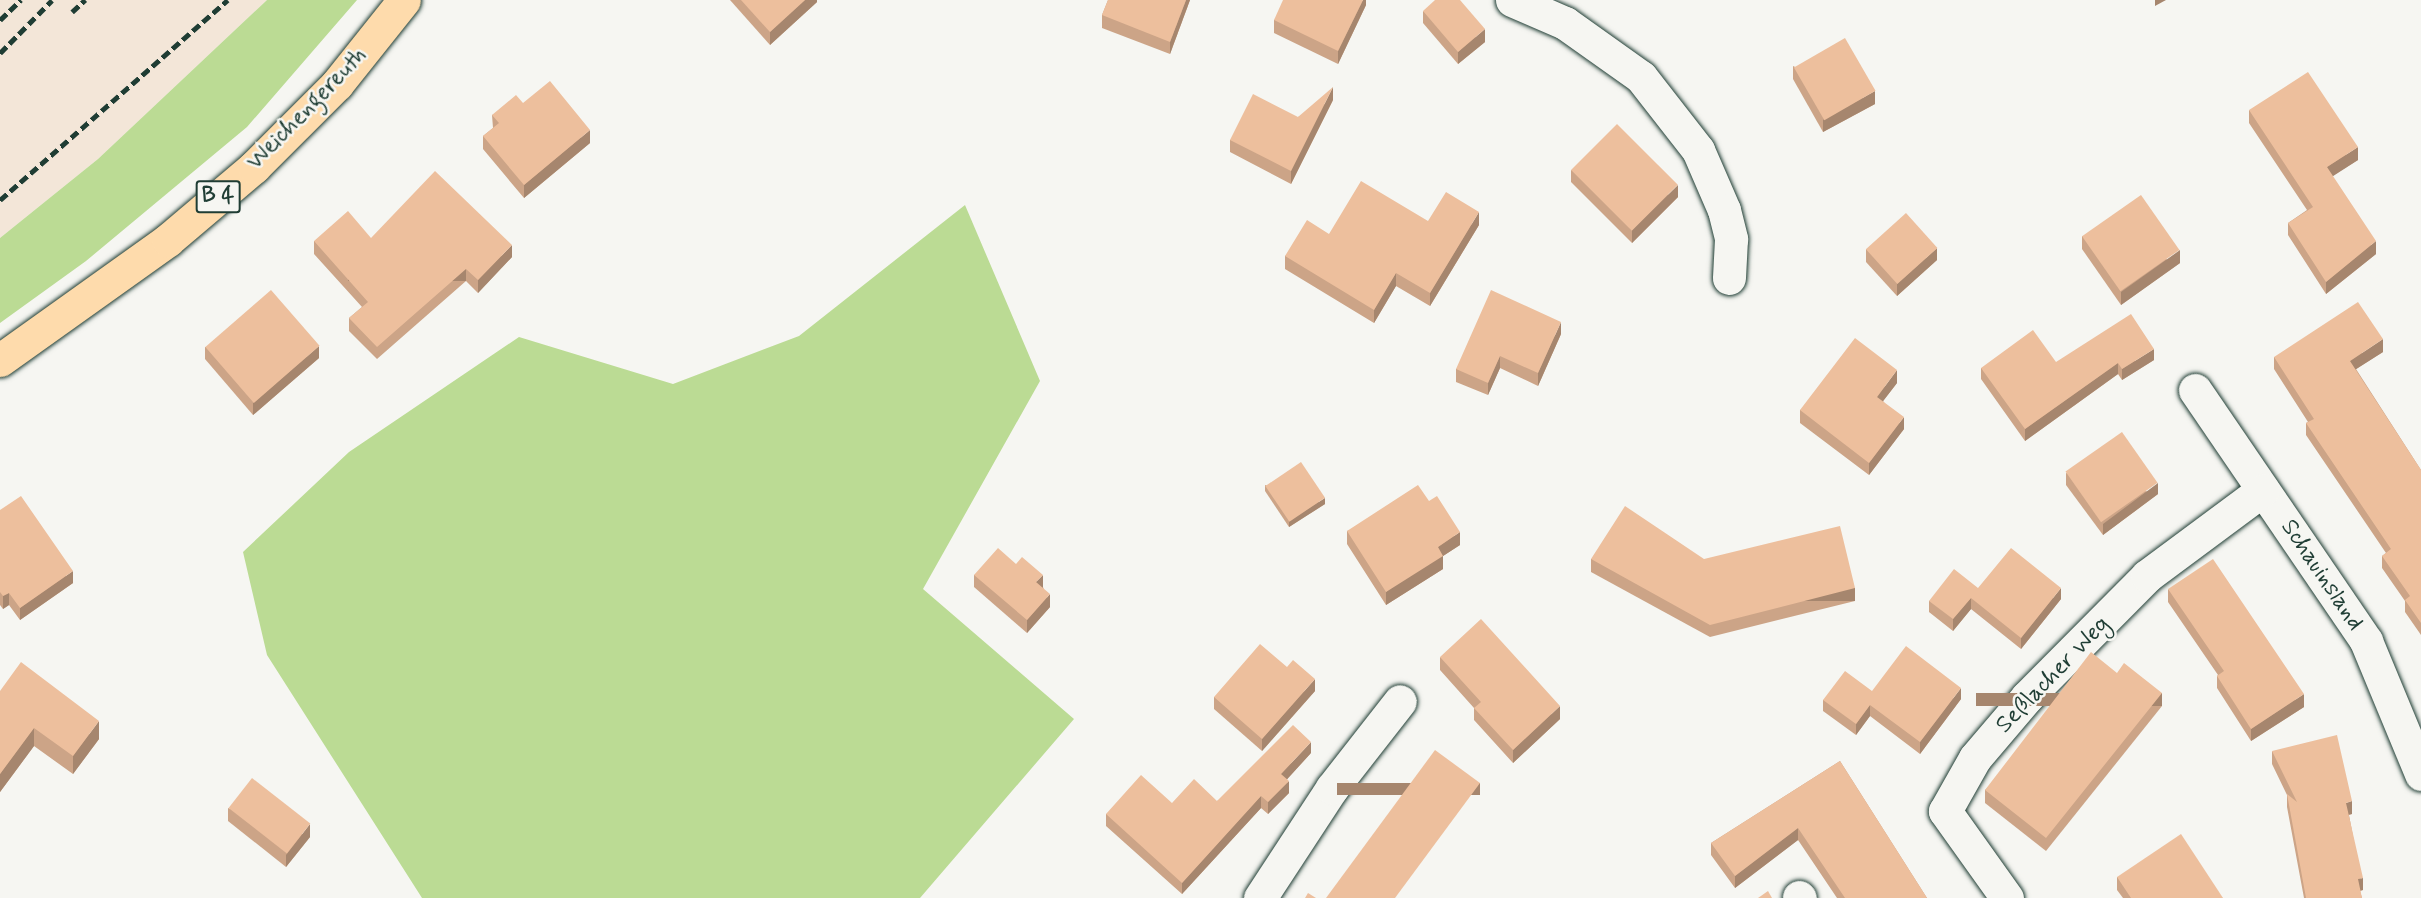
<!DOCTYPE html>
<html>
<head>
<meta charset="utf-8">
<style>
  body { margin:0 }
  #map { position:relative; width:2421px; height:898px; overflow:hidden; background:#f6f6f2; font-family:Mynerve,sans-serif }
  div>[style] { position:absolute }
  .built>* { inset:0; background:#f3e6d8 }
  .green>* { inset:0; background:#bbdb94 }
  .roads { filter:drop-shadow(0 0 2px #1f3d34) drop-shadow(0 0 2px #1f3d34) }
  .minor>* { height:33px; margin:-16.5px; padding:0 16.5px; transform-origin:16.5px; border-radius:16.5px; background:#f6f6f2 }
  .major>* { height:33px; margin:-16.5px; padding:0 16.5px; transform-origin:16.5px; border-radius:16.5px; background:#fedbac }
  .rail>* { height:4.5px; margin-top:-2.25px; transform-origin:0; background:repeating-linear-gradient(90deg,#1f3d34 0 9px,transparent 0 13.5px) }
  .wall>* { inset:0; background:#cca487 }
  .shaded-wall>* { inset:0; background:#a6866e; transform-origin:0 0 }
  .building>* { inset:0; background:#edbf9d; transform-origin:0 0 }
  span { translate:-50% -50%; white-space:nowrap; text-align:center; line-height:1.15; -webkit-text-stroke:5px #f6f6f2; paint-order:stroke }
  .shield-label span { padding:2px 4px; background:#f6f6f2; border:2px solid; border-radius:4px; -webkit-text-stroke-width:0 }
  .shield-label { font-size:22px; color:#1f3d34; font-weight:700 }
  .street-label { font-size:24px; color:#1f3d34 }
</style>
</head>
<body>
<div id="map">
  <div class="built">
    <div style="clip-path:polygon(0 0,267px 0,98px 159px,0 238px)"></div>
  </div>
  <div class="green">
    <div style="clip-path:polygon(267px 0,357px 0,247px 127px,86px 261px,0 323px,0 238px,98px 159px)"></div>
    <div style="clip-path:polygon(965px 205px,1040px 381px,923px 589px,1074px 719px,920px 898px,422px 898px,267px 655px,243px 552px,349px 452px,519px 337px,673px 384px,799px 336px)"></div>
  </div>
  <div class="roads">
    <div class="minor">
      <div style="left:1512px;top:0;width:58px;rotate:23.5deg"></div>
      <div style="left:1565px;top:23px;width:93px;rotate:35.4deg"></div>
      <div style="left:1641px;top:77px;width:93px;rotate:52deg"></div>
      <div style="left:1698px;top:150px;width:65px;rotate:66.6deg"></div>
      <div style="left:1724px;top:210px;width:30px;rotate:76deg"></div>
      <div style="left:1731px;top:239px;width:39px;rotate:93deg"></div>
      <div style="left:2195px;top:390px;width:304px;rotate:55.7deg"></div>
      <div style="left:2366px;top:641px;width:144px;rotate:67.5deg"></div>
      <div style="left:1799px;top:897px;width:1px;rotate:45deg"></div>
      <div style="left:1260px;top:898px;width:131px;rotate:-56.8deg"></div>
      <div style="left:1332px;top:788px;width:110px;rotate:-52deg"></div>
      <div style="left:2007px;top:898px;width:107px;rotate:-125.5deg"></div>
      <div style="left:1945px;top:811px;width:61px;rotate:-60.5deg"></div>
      <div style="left:1975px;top:758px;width:80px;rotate:-49.6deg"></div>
      <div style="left:2027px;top:697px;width:170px;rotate:-45.2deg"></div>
      <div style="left:2147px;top:576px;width:144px;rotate:-36.6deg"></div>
    </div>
    <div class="major">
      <div style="left:0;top:360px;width:206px;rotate:-35.5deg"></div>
      <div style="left:168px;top:240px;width:113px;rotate:-40.3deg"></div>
      <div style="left:254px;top:167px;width:117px;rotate:-45deg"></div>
      <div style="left:337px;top:84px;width:107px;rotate:-51.4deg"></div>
    </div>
  </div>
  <div class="rail">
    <div style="left:72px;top:12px;width:18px;rotate:-43deg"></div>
    <div style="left:0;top:20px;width:29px;rotate:-44deg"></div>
    <div style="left:0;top:53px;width:74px;rotate:-45.5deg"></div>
    <div style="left:0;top:200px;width:303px;rotate:-41.3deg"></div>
  </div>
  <div class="wall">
    <div style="clip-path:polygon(730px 0,817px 0,817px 2px,770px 45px)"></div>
    <div style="clip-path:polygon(1108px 0,1190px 0,1170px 54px,1102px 28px,1102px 15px)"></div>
    <div style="clip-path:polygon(1366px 0,1366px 5px,1338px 64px,1274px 33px,1274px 20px)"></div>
    <div style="clip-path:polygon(1423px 11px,1485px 42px,1458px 64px,1423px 23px)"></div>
    <div style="clip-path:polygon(1793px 66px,1875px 104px,1823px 132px,1793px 79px)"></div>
    <div style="clip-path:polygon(1333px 100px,1291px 184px,1230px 152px,1230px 140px,1298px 117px)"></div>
    <div style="clip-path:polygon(523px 103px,590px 143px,524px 198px,483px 149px,483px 136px,493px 128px,492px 115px)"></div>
    <div style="clip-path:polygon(2249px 110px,2358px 160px,2332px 176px,2376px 254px,2326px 294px,2288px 235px,2288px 223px,2307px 210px,2249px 123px)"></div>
    <div style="clip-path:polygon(1571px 170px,1678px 197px,1632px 243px,1571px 182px)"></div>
    <div style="clip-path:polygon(1428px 221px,1479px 225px,1430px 306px,1396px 286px,1374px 323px,1285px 269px,1285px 256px,1329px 234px)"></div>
    <div style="clip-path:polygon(2082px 236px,2180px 263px,2121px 305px,2082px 249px)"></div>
    <div style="clip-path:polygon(371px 238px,512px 257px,478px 293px,466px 281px,377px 359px,349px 331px,349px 318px,362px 307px,314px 254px,314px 241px)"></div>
    <div style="clip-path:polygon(1866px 249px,1937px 260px,1897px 296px,1866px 262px)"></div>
    <div style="clip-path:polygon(1561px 334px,1538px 386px,1500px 368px,1488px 395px,1456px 382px,1456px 369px)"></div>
    <div style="clip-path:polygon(205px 347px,319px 358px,253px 415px,205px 359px)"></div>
    <div style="clip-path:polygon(2383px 352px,2356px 369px,2421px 470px,2421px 635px,2405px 612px,2405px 601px,2382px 568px,2382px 556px,2386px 553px,2306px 435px,2306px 423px,2308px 422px,2274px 369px,2274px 357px)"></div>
    <div style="clip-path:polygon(2154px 360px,2122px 380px,2118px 374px,2025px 441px,1981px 379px,1981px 368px)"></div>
    <div style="clip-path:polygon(1897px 383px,1883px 401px,1904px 429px,1869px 475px,1800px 423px,1800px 410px)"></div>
    <div style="clip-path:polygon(2066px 473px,2158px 494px,2103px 535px,2066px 485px)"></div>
    <div style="clip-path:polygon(1265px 485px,1325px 504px,1289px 527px,1265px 491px)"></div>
    <div style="clip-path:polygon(1429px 501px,1460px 545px,1443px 556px,1443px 569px,1386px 605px,1347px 544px,1347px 531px)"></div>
    <div style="clip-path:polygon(0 510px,73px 583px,20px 620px,9px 605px,3px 609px,0 605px)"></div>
    <div style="clip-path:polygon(1591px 559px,1704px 559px,1855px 601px,1710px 637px,1591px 572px)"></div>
    <div style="clip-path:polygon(1016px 564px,1043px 587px,1050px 607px,1027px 633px,974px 587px,974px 575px)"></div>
    <div style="clip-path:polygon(1978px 588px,2061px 599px,2021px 649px,1971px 609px,1953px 631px,1929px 612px,1929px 601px)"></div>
    <div style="clip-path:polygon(2168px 589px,2304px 707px,2251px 741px,2217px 688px,2217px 676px,2218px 675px,2168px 602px)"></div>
    <div style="clip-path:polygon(1440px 657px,1560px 719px,1513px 763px,1474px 720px,1474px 708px,1440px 670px)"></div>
    <div style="clip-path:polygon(2117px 673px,2162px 706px,2046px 851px,1985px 803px,1985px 790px)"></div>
    <div style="clip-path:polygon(0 691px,99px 739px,73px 774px,34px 746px,0 792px)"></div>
    <div style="clip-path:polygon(1315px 691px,1262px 751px,1214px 709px,1214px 697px)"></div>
    <div style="clip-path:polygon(1872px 691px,1961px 699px,1920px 754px,1870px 716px,1856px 735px,1823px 711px,1823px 700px)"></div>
    <div style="clip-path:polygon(2272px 751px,2352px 814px,2349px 815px,2363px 890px,2360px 891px,2362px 898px,2304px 898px,2287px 807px,2287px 795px,2272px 764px)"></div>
    <div style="clip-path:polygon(1311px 753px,1287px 779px,1289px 793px,1268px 814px,1261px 808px,1182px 894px,1106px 826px,1106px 814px,1172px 803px,1217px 801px)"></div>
    <div style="clip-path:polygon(1840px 761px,1927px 898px,1837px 898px,1798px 840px,1735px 888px,1711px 855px,1711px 843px)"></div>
    <div style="clip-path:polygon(228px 808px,310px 837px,286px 867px,228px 821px)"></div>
    <div style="clip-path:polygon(2117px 877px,2223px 898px,2123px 898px,2117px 890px)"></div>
  </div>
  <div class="shaded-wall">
    <div style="clip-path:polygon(805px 0,817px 0,817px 2px,770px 45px,770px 32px)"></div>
    <div style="clip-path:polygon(1186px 0,1190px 0,1170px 54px,1170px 42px)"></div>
    <div style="clip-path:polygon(1363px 0,1366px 0,1366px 5px,1338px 64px,1338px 51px)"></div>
    <div style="clip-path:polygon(2155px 0,2166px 0,2155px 6px)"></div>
    <div style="clip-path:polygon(1485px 29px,1485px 42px,1458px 64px,1458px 52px)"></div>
    <div style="clip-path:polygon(1333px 87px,1333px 100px,1291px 184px,1291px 171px)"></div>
    <div style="clip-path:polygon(1875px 91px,1875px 104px,1823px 132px,1823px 120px)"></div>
    <div style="clip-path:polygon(590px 130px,590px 143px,524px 198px,524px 185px)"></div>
    <div style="clip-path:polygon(2358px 147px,2358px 160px,2327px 180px,2327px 167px)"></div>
    <div style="clip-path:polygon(1678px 185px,1678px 197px,1632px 243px,1632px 230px)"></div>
    <div style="clip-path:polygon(1479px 212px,1479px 225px,1430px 306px,1430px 293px)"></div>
    <div style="clip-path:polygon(2376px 241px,2376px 254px,2326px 294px,2326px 282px)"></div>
    <div style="clip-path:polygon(512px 245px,512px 257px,478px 293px,478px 280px)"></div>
    <div style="clip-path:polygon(1937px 248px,1937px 260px,1897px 296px,1897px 284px)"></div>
    <div style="clip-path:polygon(2180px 250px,2180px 263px,2121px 305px,2121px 292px)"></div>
    <div style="left:466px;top:269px;width:12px;height:118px;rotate:90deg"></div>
    <div style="clip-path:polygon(1396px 273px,1396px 286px,1374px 323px,1374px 310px)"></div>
    <div style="clip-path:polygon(1561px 322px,1561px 334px,1538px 386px,1538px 373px)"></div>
    <div style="clip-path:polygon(2383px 339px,2383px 352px,2350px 373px,2350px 361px)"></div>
    <div style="clip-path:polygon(319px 346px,319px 358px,253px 415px,253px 403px)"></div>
    <div style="clip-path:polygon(2154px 349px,2154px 360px,2122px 380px,2122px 369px)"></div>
    <div style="clip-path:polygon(1500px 356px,1500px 368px,1488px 395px,1488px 383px)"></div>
    <div style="clip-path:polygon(2118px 363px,2118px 374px,2025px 441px,2025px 429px)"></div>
    <div style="clip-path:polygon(1897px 370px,1897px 383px,1877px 409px,1877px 397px)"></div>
    <div style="clip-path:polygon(1904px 417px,1904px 429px,1869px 475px,1869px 463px)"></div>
    <div style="clip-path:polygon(2158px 483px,2158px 494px,2103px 535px,2103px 524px)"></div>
    <div style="clip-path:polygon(1325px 498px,1325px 504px,1289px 527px,1289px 521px)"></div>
    <div style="clip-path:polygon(1460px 532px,1460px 545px,1443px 556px,1443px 569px,1386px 605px,1386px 592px,1438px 547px)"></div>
    <div style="clip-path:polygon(73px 571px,73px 583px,20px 620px,20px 608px)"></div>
    <div style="clip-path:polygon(1043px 575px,1043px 587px,1036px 595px,1036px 582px)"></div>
    <div style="left:1855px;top:588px;width:13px;height:150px;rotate:90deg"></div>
    <div style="clip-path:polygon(2061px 588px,2061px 599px,2021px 649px,2021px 638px)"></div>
    <div style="clip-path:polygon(9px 593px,9px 605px,3px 609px,3px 596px)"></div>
    <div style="clip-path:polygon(1050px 594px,1050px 607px,1027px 633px,1027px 620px)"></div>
    <div style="clip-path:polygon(1971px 598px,1971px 609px,1953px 631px,1953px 619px)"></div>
    <div style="clip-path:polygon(1315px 679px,1315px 691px,1262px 751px,1262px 739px)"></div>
    <div style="clip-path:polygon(1961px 688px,1961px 699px,1920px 754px,1920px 742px)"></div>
    <div style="left:2162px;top:693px;width:13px;height:186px;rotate:90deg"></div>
    <div style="clip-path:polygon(2304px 694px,2304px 707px,2251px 741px,2251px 729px)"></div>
    <div style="clip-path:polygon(1870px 705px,1870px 716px,1856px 735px,1856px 724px)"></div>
    <div style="clip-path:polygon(1560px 706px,1560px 719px,1513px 763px,1513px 750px)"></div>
    <div style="clip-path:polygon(99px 721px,99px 739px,73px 774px,73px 756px)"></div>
    <div style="clip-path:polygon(34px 728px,34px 746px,0 792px,0 774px)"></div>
    <div style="clip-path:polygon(1311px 742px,1311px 753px,1281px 786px,1281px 774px)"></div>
    <div style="clip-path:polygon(1289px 781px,1289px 793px,1268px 814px,1268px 802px)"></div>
    <div style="left:1480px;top:783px;width:12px;height:143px;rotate:90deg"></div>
    <div style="clip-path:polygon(1261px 796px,1261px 808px,1182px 894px,1182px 883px)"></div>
    <div style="clip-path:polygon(2352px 801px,2352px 814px,2346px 815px,2346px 803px)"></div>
    <div style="clip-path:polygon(310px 824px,310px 837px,286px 867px,286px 855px)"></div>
    <div style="clip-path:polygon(1798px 828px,1798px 840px,1735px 888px,1735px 876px)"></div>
    <div style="clip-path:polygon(2363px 878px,2363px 890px,2358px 891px,2358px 879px)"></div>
  </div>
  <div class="building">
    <div style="clip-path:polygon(741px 0,805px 0,770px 32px)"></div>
    <div style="clip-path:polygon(1108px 0,1186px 0,1170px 42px,1102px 15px)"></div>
    <div style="clip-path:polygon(1283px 0,1363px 0,1338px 51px,1274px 20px)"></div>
    <div style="clip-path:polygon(1435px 0,1460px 0,1485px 29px,1458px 52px,1423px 11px)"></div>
    <div style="left:1845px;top:38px;width:61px;height:59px;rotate:60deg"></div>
    <div style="clip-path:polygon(2308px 72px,2358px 147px,2327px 167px,2376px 241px,2326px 282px,2288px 223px,2313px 207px,2249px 110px)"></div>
    <div style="clip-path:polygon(550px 81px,590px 130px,524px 185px,483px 136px,499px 123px,492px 115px,516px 95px,523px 103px)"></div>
    <div style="clip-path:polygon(1333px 87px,1291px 171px,1230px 140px,1253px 94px,1298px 117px)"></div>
    <div style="left:1617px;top:124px;width:86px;height:65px;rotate:45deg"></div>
    <div style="clip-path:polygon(435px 171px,512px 245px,478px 280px,466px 269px,377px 347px,349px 318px,368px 302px,314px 241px,348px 211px,371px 238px)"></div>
    <div style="clip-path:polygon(1361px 181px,1428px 221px,1446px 192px,1479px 212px,1430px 293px,1396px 273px,1374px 310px,1285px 256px,1307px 220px,1329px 234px)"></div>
    <div style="left:2141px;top:195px;width:67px;height:72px;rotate:55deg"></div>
    <div style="left:1906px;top:213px;width:47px;height:54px;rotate:48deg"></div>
    <div style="left:271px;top:290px;width:74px;height:87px;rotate:49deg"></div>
    <div style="clip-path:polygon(1491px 290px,1561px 322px,1538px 373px,1500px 356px,1488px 383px,1456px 369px)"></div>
    <div style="clip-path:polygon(2358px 302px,2383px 339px,2350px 361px,2421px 470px,2421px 623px,2405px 600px,2410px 596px,2382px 556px,2391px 549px,2306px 423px,2314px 419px,2274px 357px)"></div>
    <div style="clip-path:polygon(2131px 314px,2154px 349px,2122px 369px,2118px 363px,2025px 429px,1981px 368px,2033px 330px,2056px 362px)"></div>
    <div style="clip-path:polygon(1855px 338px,1897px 370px,1877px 397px,1904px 417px,1869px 463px,1800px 410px)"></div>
    <div style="left:2122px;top:432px;width:62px;height:69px;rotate:55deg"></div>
    <div style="left:1301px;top:462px;width:43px;height:43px;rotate:56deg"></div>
    <div style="clip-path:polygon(1418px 485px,1429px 501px,1437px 496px,1460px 532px,1438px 547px,1443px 556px,1386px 592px,1347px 531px)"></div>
    <div style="clip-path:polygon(21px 496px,73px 571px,20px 608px,9px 593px,3px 596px,0 592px,0 510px)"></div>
    <div style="clip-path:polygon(1625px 506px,1704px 559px,1840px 526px,1855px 588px,1710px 625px,1591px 559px)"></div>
    <div style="clip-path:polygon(998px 548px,1016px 564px,1022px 557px,1043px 575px,1036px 582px,1050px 594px,1027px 620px,974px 575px)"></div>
    <div style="clip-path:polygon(2011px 548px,2061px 588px,2021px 638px,1971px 598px,1953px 619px,1929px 601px,1954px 569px,1978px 588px)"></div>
    <div style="clip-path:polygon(2213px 559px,2304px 694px,2251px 729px,2217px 676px,2224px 671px,2168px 589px)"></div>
    <div style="clip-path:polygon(1481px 619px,1560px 706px,1513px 750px,1474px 708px,1481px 702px,1440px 657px)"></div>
    <div style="clip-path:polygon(1260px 644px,1287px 667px,1293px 660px,1315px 679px,1262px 739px,1214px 697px)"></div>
    <div style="clip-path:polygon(1906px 646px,1961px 688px,1920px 742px,1870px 705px,1856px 724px,1823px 700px,1845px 671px,1872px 691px)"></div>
    <div style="clip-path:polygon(2091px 652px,2117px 673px,2124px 663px,2162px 693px,2046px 838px,1985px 790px)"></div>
    <div style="clip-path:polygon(21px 662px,99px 721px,73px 756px,34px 728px,0 774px,0 691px)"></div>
    <div style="clip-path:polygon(1293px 725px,1311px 742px,1281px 774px,1289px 781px,1268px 802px,1261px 796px,1182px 883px,1106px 814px,1141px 775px,1172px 803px,1194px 779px,1217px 801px)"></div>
    <div style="clip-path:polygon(2337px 735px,2352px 801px,2346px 803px,2363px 878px,2358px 879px,2362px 898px,2306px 898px,2287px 794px,2297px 802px,2272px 751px)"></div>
    <div style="clip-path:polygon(1435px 750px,1480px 783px,1395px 898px,1326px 898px)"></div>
    <div style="clip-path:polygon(1840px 761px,1927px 898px,1845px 898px,1798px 828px,1735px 876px,1711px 843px)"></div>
    <div style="left:252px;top:778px;width:74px;height:38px;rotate:38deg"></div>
    <div style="clip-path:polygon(2181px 834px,2223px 898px,2131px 898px,2117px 877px)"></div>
    <div style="clip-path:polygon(1768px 891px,1772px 898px,1758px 898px)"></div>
    <div style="clip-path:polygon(1308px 893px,1316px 898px,1305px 898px)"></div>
  </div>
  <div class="shield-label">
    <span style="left:218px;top:197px">B 4</span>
  </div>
  <div class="street-label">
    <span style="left:307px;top:109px;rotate:-46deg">Weichengereuth</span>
    <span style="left:2322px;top:575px;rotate:56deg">Schauinsland</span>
    <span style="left:2053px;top:675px;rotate:-46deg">Seßlacher Weg</span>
  </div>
</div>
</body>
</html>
